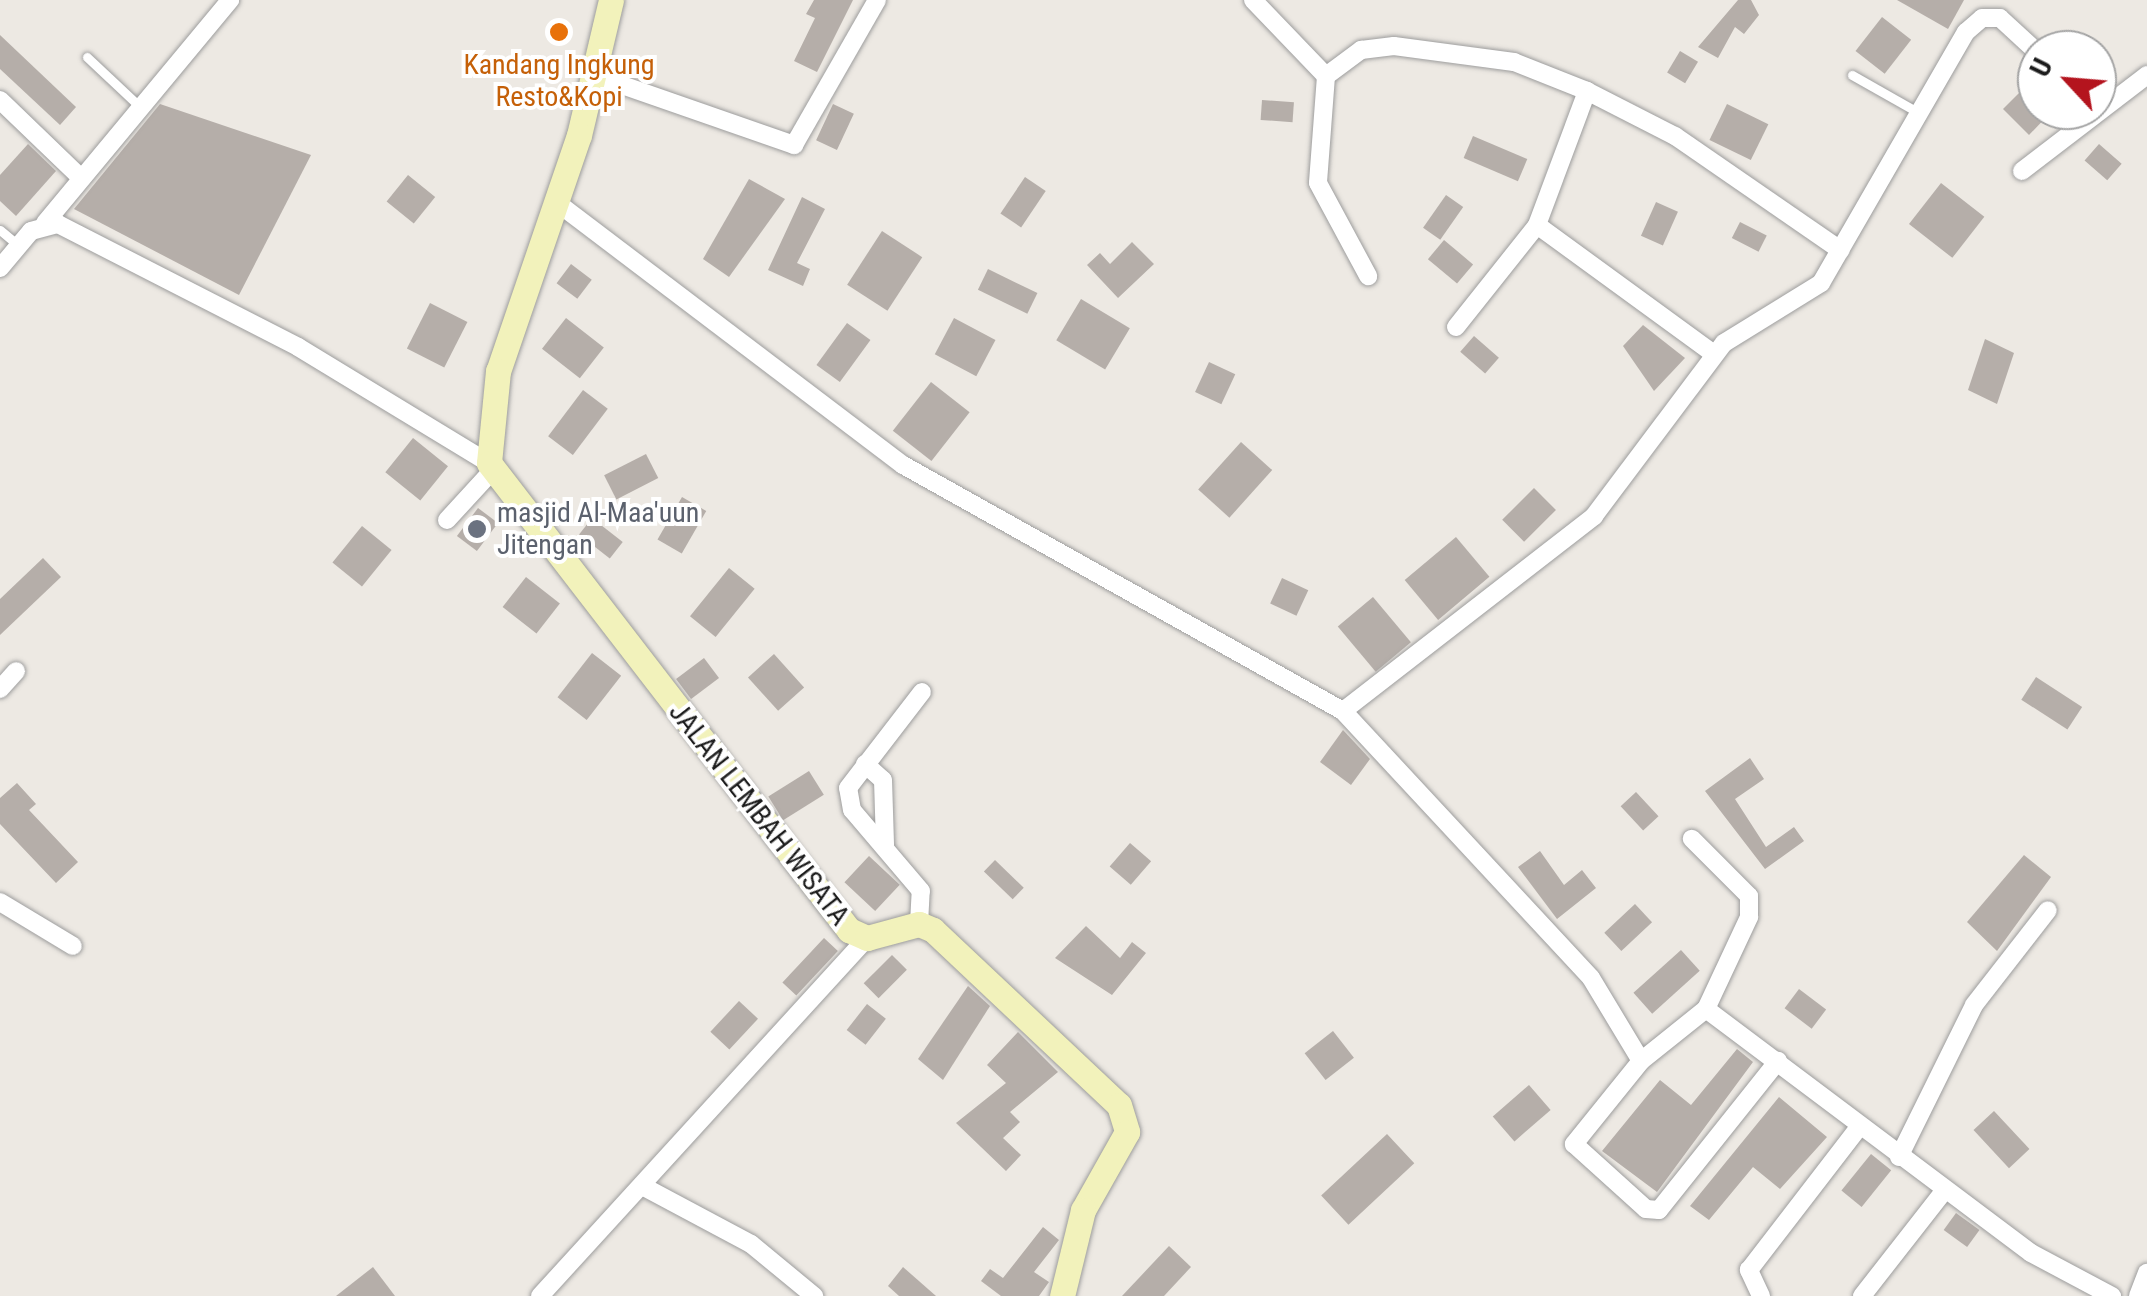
<!DOCTYPE html>
<html>
<head>
<meta charset="utf-8">
<style>
  body { margin:0 }
  #map { position:relative; width:2147px; height:1296px; overflow:hidden; background:#ede9e3; font-family:"Roboto Condensed",sans-serif }
  div>[style] { position:absolute }
  .building>* { inset:0; background:#b5aea9; transform-origin:0 0 }
  .roads { filter:drop-shadow(0 0 2px #9d9d9d) drop-shadow(0 0 2px #9d9d9d) }
  .lane>* { height:9px; margin:-4.5px; padding:0 4.5px; transform-origin:4.5px; border-radius:4.5px; background:#fff }
  .street>* { height:18px; margin:-9px; padding:0 9px; transform-origin:9px; border-radius:9px; background:#fff }
  .secondary>* { height:25px; margin:-12.5px; padding:0 12.5px; transform-origin:12.5px; border-radius:12.5px; background:#f2f2bb }
  .dots>* { width:28px; height:28px; translate:-50% -50%; box-sizing:border-box; border:5px solid #fff; border-radius:50% }
  span { translate:-50% -50%; white-space:nowrap; text-align:center; line-height:1.15; -webkit-text-stroke:8px #fff; paint-order:stroke }
  .food-label { font-size:28px; color:#c56008 }
  .worship-label { font-size:28px; color:#5b616d }
  .left { translate:0 -50%; text-align:left }
  .street-label { font-size:28px; color:#1c1c1c }
  .north { position:absolute; left:2017px; top:30px; width:100px; height:100px; box-sizing:border-box; background:#fff; border:2px solid #a4a4a4; border-radius:50%; rotate:296deg; font-size:28px; font-weight:700; line-height:40px; text-align:center; color:#1c1c1c }
  .north::after { content:''; display:block; margin:auto; width:35px; height:45px; background:#b4141e; clip-path:polygon(50% 0,100% 100%,50% 72%,0 100%) }
</style>
</head>
<body>
<div id="map">
  <div class="building">
    <div style="clip-path:polygon(814px 0,853px 0,817px 72px,794px 61px,815px 18px,806px 14px)"></div>
    <div style="clip-path:polygon(1738px 0,1751px 0,1759px 15px,1744px 34px,1735px 27px,1718px 58px,1698px 47px)"></div>
    <div style="clip-path:polygon(1897px 0,1964px 0,1948px 29px)"></div>
    <div style="left:1882px;top:17px;width:37px;height:43px;rotate:38deg"></div>
    <div style="clip-path:polygon(0 35px,76px 107px,60px 125px,0 69px)"></div>
    <div style="left:1680px;top:51px;width:21px;height:25px;rotate:31deg"></div>
    <div style="clip-path:polygon(2037px 75px,2037px 110px,2053px 110px,2029px 135px,2003px 109px)"></div>
    <div style="left:1262px;top:100px;width:32px;height:20px;rotate:4deg"></div>
    <div style="clip-path:polygon(160px 104px,311px 155px,239px 295px,74px 209px)"></div>
    <div style="left:833px;top:104px;width:23px;height:40px;rotate:25deg"></div>
    <div style="left:1727px;top:104px;width:46px;height:40px;rotate:26deg"></div>
    <div style="left:1473px;top:136px;width:59px;height:24px;rotate:23deg"></div>
    <div style="clip-path:polygon(28px 144px,56px 171px,16px 216px,0 201px,0 175px)"></div>
    <div style="left:2099px;top:144px;width:30px;height:22px;rotate:41deg"></div>
    <div style="left:408px;top:175px;width:35px;height:34px;rotate:39deg"></div>
    <div style="left:1025px;top:177px;width:25px;height:44px;rotate:34deg"></div>
    <div style="clip-path:polygon(749px 179px,785px 199px,729px 277px,703px 259px)"></div>
    <div style="left:1941px;top:183px;width:55px;height:52px;rotate:38deg"></div>
    <div style="left:1446px;top:195px;width:21px;height:40px;rotate:35deg"></div>
    <div style="clip-path:polygon(802px 197px,825px 209px,797px 263px,810px 269px,803px 286px,768px 270px)"></div>
    <div style="left:1656px;top:202px;width:24px;height:37px;rotate:24deg"></div>
    <div style="left:1740px;top:222px;width:30px;height:18px;rotate:27deg"></div>
    <div style="left:882px;top:231px;width:48px;height:64px;rotate:33deg"></div>
    <div style="left:1444px;top:240px;width:38px;height:25px;rotate:40deg"></div>
    <div style="clip-path:polygon(1132px 242px,1154px 264px,1118px 298px,1087px 265px,1100px 253px,1110px 264px)"></div>
    <div style="left:571px;top:264px;width:26px;height:24px;rotate:37deg"></div>
    <div style="left:988px;top:269px;width:55px;height:23px;rotate:26deg"></div>
    <div style="left:1081px;top:299px;width:57px;height:48px;rotate:31deg"></div>
    <div style="left:430px;top:303px;width:42px;height:51px;rotate:27deg"></div>
    <div style="left:566px;top:318px;width:48px;height:39px;rotate:38deg"></div>
    <div style="left:954px;top:318px;width:47px;height:41px;rotate:28deg"></div>
    <div style="left:847px;top:323px;width:29px;height:52px;rotate:36deg"></div>
    <div style="clip-path:polygon(1643px 325px,1685px 358px,1654px 391px,1623px 346px)"></div>
    <div style="left:1474px;top:336px;width:33px;height:21px;rotate:41deg"></div>
    <div style="clip-path:polygon(1985px 339px,2014px 353px,1997px 404px,1968px 390px)"></div>
    <div style="left:1209px;top:362px;width:29px;height:33px;rotate:25deg"></div>
    <div style="left:931px;top:382px;width:49px;height:62px;rotate:38deg"></div>
    <div style="left:583px;top:390px;width:31px;height:58px;rotate:37deg"></div>
    <div style="left:413px;top:438px;width:45px;height:44px;rotate:39deg"></div>
    <div style="left:1241px;top:442px;width:42px;height:64px;rotate:42deg"></div>
    <div style="left:646px;top:454px;width:27px;height:47px;rotate:63deg"></div>
    <div style="left:1534px;top:488px;width:31px;height:45px;rotate:45deg"></div>
    <div style="left:682px;top:497px;width:28px;height:49px;rotate:30deg"></div>
    <div style="left:478px;top:508px;width:25px;height:35px;rotate:37deg"></div>
    <div style="left:592px;top:518px;width:39px;height:21px;rotate:38deg"></div>
    <div style="left:362px;top:526px;width:38px;height:47px;rotate:39deg"></div>
    <div style="left:1456px;top:537px;width:52px;height:67px;rotate:50deg"></div>
    <div style="clip-path:polygon(43px 558px,61px 577px,0 635px,0 599px)"></div>
    <div style="left:729px;top:568px;width:33px;height:62px;rotate:39deg"></div>
    <div style="left:526px;top:577px;width:43px;height:38px;rotate:38deg"></div>
    <div style="left:1282px;top:578px;width:29px;height:28px;rotate:25deg"></div>
    <div style="left:1373px;top:597px;width:59px;height:46px;rotate:50deg"></div>
    <div style="left:592px;top:653px;width:37px;height:56px;rotate:38deg"></div>
    <div style="left:774px;top:654px;width:45px;height:35px;rotate:48deg"></div>
    <div style="left:704px;top:658px;width:25px;height:35px;rotate:53deg"></div>
    <div style="left:2036px;top:677px;width:55px;height:27px;rotate:33deg"></div>
    <div style="clip-path:polygon(1343px 730px,1370px 759px,1351px 785px,1320px 762px)"></div>
    <div style="clip-path:polygon(1750px 758px,1764px 779px,1735px 799px,1766px 847px,1794px 827px,1804px 841px,1765px 869px,1705px 791px)"></div>
    <div style="left:809px;top:771px;width:28px;height:48px;rotate:58deg"></div>
    <div style="clip-path:polygon(17px 783px,36px 804px,29px 810px,78px 862px,56px 883px,0 824px,0 798px)"></div>
    <div style="left:1636px;top:792px;width:33px;height:21px;rotate:47deg"></div>
    <div style="left:1130px;top:843px;width:28px;height:31px;rotate:41deg"></div>
    <div style="clip-path:polygon(1540px 851px,1564px 885px,1582px 870px,1596px 888px,1557px 919px,1518px 867px)"></div>
    <div style="clip-path:polygon(2024px 855px,2051px 877px,1997px 951px,1967px 922px)"></div>
    <div style="left:869px;top:856px;width:42px;height:36px;rotate:43deg"></div>
    <div style="left:995px;top:860px;width:40px;height:16px;rotate:44deg"></div>
    <div style="left:1635px;top:904px;width:25px;height:42px;rotate:47deg"></div>
    <div style="clip-path:polygon(1086px 926px,1120px 958px,1132px 942px,1146px 953px,1112px 995px,1055px 958px)"></div>
    <div style="left:824px;top:938px;width:19px;height:61px;rotate:43deg"></div>
    <div style="left:1681px;top:950px;width:28px;height:64px;rotate:48deg"></div>
    <div style="left:892px;top:955px;width:21px;height:40px;rotate:45deg"></div>
    <div style="clip-path:polygon(968px 986px,990px 1006px,943px 1080px,918px 1059px)"></div>
    <div style="left:1799px;top:989px;width:34px;height:24px;rotate:37deg"></div>
    <div style="left:739px;top:1001px;width:26px;height:42px;rotate:43deg"></div>
    <div style="left:867px;top:1004px;width:24px;height:33px;rotate:38deg"></div>
    <div style="left:1333px;top:1031px;width:34px;height:36px;rotate:52deg"></div>
    <div style="clip-path:polygon(1018px 1032px,1058px 1072px,1010px 1112px,1020px 1122px,1003px 1138px,1021px 1155px,1006px 1171px,956px 1123px,1006px 1083px,987px 1065px)"></div>
    <div style="clip-path:polygon(1737px 1049px,1753px 1062px,1657px 1192px,1602px 1151px,1660px 1080px,1691px 1105px)"></div>
    <div style="left:1529px;top:1085px;width:33px;height:48px;rotate:49deg"></div>
    <div style="clip-path:polygon(1779px 1097px,1827px 1137px,1780px 1189px,1753px 1167px,1709px 1220px,1690px 1206px)"></div>
    <div style="left:1994px;top:1111px;width:52px;height:28px;rotate:47deg"></div>
    <div style="left:1387px;top:1134px;width:40px;height:90px;rotate:47deg"></div>
    <div style="left:1871px;top:1154px;width:26px;height:47px;rotate:39deg"></div>
    <div style="left:1956px;top:1213px;width:29px;height:21px;rotate:36deg"></div>
    <div style="clip-path:polygon(1043px 1227px,1059px 1240px,1034px 1272px,1049px 1282px,1039px 1296px,1001px 1296px,981px 1281px,990px 1269px,1003px 1278px)"></div>
    <div style="clip-path:polygon(1169px 1246px,1191px 1267px,1164px 1296px,1122px 1296px)"></div>
    <div style="clip-path:polygon(373px 1267px,395px 1296px,336px 1296px)"></div>
    <div style="clip-path:polygon(903px 1267px,936px 1296px,899px 1296px,888px 1286px)"></div>
  </div>
  <div class="roads">
    <div class="lane">
      <div style="left:87px;top:57px;width:67px;rotate:43.2deg"></div>
      <div style="left:1852px;top:75px;width:79px;rotate:29.5deg"></div>
      <div style="left:0;top:230px;width:23px;rotate:40deg"></div>
    </div>
    <div class="street">
      <div style="left:1253px;top:0;width:105px;rotate:46.2deg"></div>
      <div style="left:1326px;top:76px;width:44px;rotate:-36.6deg"></div>
      <div style="left:1361px;top:50px;width:33px;rotate:-7deg"></div>
      <div style="left:1394px;top:46px;width:121px;rotate:7.6deg"></div>
      <div style="left:1514px;top:62px;width:79px;rotate:21.7deg"></div>
      <div style="left:1587px;top:91px;width:99px;rotate:27.1deg"></div>
      <div style="left:1675px;top:136px;width:201px;rotate:34.6deg"></div>
      <div style="left:596px;top:76px;width:210px;rotate:19.2deg"></div>
      <div style="left:794px;top:145px;width:167px;rotate:-60.2deg"></div>
      <div style="left:1326px;top:76px;width:107px;rotate:94.3deg"></div>
      <div style="left:1318px;top:183px;width:106px;rotate:61.7deg"></div>
      <div style="left:0;top:100px;width:108px;rotate:43.9deg"></div>
      <div style="left:2022px;top:171px;width:158px;rotate:-37.5deg"></div>
      <div style="left:555px;top:201px;width:437px;rotate:37.2deg"></div>
      <div style="left:903px;top:465px;width:504px;rotate:29.21deg"></div>
      <div style="left:1343px;top:711px;width:364px;rotate:47.1deg"></div>
      <div style="left:1591px;top:978px;width:97px;rotate:58.9deg"></div>
      <div style="left:1641px;top:1061px;width:83px;rotate:-38.7deg"></div>
      <div style="left:1706px;top:1009px;width:102px;rotate:-64.9deg"></div>
      <div style="left:1749px;top:917px;width:21px;rotate:-90deg"></div>
      <div style="left:1749px;top:896px;width:81px;rotate:-135deg"></div>
      <div style="left:45px;top:223px;width:290px;rotate:-50.3deg"></div>
      <div style="left:1537px;top:225px;width:219px;rotate:36.1deg"></div>
      <div style="left:0;top:268px;width:48px;rotate:-50deg"></div>
      <div style="left:31px;top:231px;width:28px;rotate:-15deg"></div>
      <div style="left:58px;top:224px;width:270px;rotate:27.1deg"></div>
      <div style="left:298px;top:347px;width:223px;rotate:31.3deg"></div>
      <div style="left:1456px;top:327px;width:130px;rotate:-51.5deg"></div>
      <div style="left:1537px;top:225px;width:143px;rotate:-69.5deg"></div>
      <div style="left:447px;top:520px;width:68px;rotate:-47.4deg"></div>
      <div style="left:0;top:689px;width:24px;rotate:-48deg"></div>
      <div style="left:1343px;top:711px;width:318px;rotate:-37.8deg"></div>
      <div style="left:1594px;top:516px;width:216px;rotate:-53.1deg"></div>
      <div style="left:1724px;top:343px;width:114px;rotate:-31.7deg"></div>
      <div style="left:1821px;top:283px;width:290px;rotate:-60deg"></div>
      <div style="left:1966px;top:32px;width:21px;rotate:-41deg"></div>
      <div style="left:1982px;top:18px;width:18px"></div>
      <div style="left:2000px;top:18px;width:50px;rotate:42.6deg"></div>
      <div style="left:865px;top:764px;width:24px;rotate:42deg"></div>
      <div style="left:883px;top:780px;width:65px;rotate:88.2deg"></div>
      <div style="left:0;top:902px;width:85px;rotate:31.1deg"></div>
      <div style="left:919px;top:924px;width:33px;rotate:-87deg"></div>
      <div style="left:921px;top:891px;width:106px;rotate:-130.4deg"></div>
      <div style="left:852px;top:810px;width:22px;rotate:-100deg"></div>
      <div style="left:848px;top:788px;width:121px;rotate:-52.4deg"></div>
      <div style="left:1706px;top:1009px;width:406px;rotate:36.9deg"></div>
      <div style="left:2031px;top:1253px;width:92px;rotate:28deg"></div>
      <div style="left:1641px;top:1061px;width:107px;rotate:128.9deg"></div>
      <div style="left:1574px;top:1144px;width:97px;rotate:42.1deg"></div>
      <div style="left:1646px;top:1209px;width:13px;rotate:4deg"></div>
      <div style="left:1659px;top:1210px;width:191px;rotate:-51.4deg"></div>
      <div style="left:1899px;top:1157px;width:169px;rotate:-63.7deg"></div>
      <div style="left:1974px;top:1005px;width:120px;rotate:-52.1deg"></div>
      <div style="left:646px;top:1188px;width:119px;rotate:28.1deg"></div>
      <div style="left:751px;top:1244px;width:82px;rotate:39.5deg"></div>
      <div style="left:540px;top:1296px;width:485px;rotate:-47.6deg"></div>
      <div style="left:1761px;top:1296px;width:29px;rotate:-115deg"></div>
      <div style="left:1749px;top:1270px;width:182px;rotate:-52.4deg"></div>
      <div style="left:1862px;top:1296px;width:133px;rotate:-52deg"></div>
      <div style="left:2138px;top:1296px;width:25px;rotate:-69deg"></div>
    </div>
    <div class="secondary">
      <div style="left:611px;top:0;width:139px;rotate:103.3deg"></div>
      <div style="left:579px;top:135px;width:250px;rotate:108.9deg"></div>
      <div style="left:498px;top:371px;width:92px;rotate:95.6deg"></div>
      <div style="left:489px;top:463px;width:590px;rotate:52.37deg"></div>
      <div style="left:849px;top:930px;width:20px;rotate:24deg"></div>
      <div style="left:867px;top:938px;width:54px;rotate:-15.1deg"></div>
      <div style="left:919px;top:924px;width:15px;rotate:23deg"></div>
      <div style="left:933px;top:930px;width:255px;rotate:43.3deg"></div>
      <div style="left:1119px;top:1105px;width:28px;rotate:73deg"></div>
      <div style="left:1127px;top:1132px;width:90px;rotate:119.4deg"></div>
      <div style="left:1083px;top:1210px;width:89px;rotate:103.7deg"></div>
    </div>
  </div>
  <div class="dots">
    <div style="left:559px;top:32px;background:#e8710a"></div>
    <div style="left:477px;top:529px;background:#6b7280"></div>
  </div>
  <div class="food-label">
    <span style="left:559px;top:81px">Kandang Ingkung<br>Resto&amp;Kopi</span>
  </div>
  <div class="worship-label">
    <span class="left" style="left:497px;top:529px">masjid Al-Maa'uun<br>Jitengan</span>
  </div>
  <div class="street-label">
    <span style="left:759px;top:814px;rotate:52deg">JALAN LEMBAH WISATA</span>
  </div>
  <div class="north">U</div>
</div>
</body>
</html>
